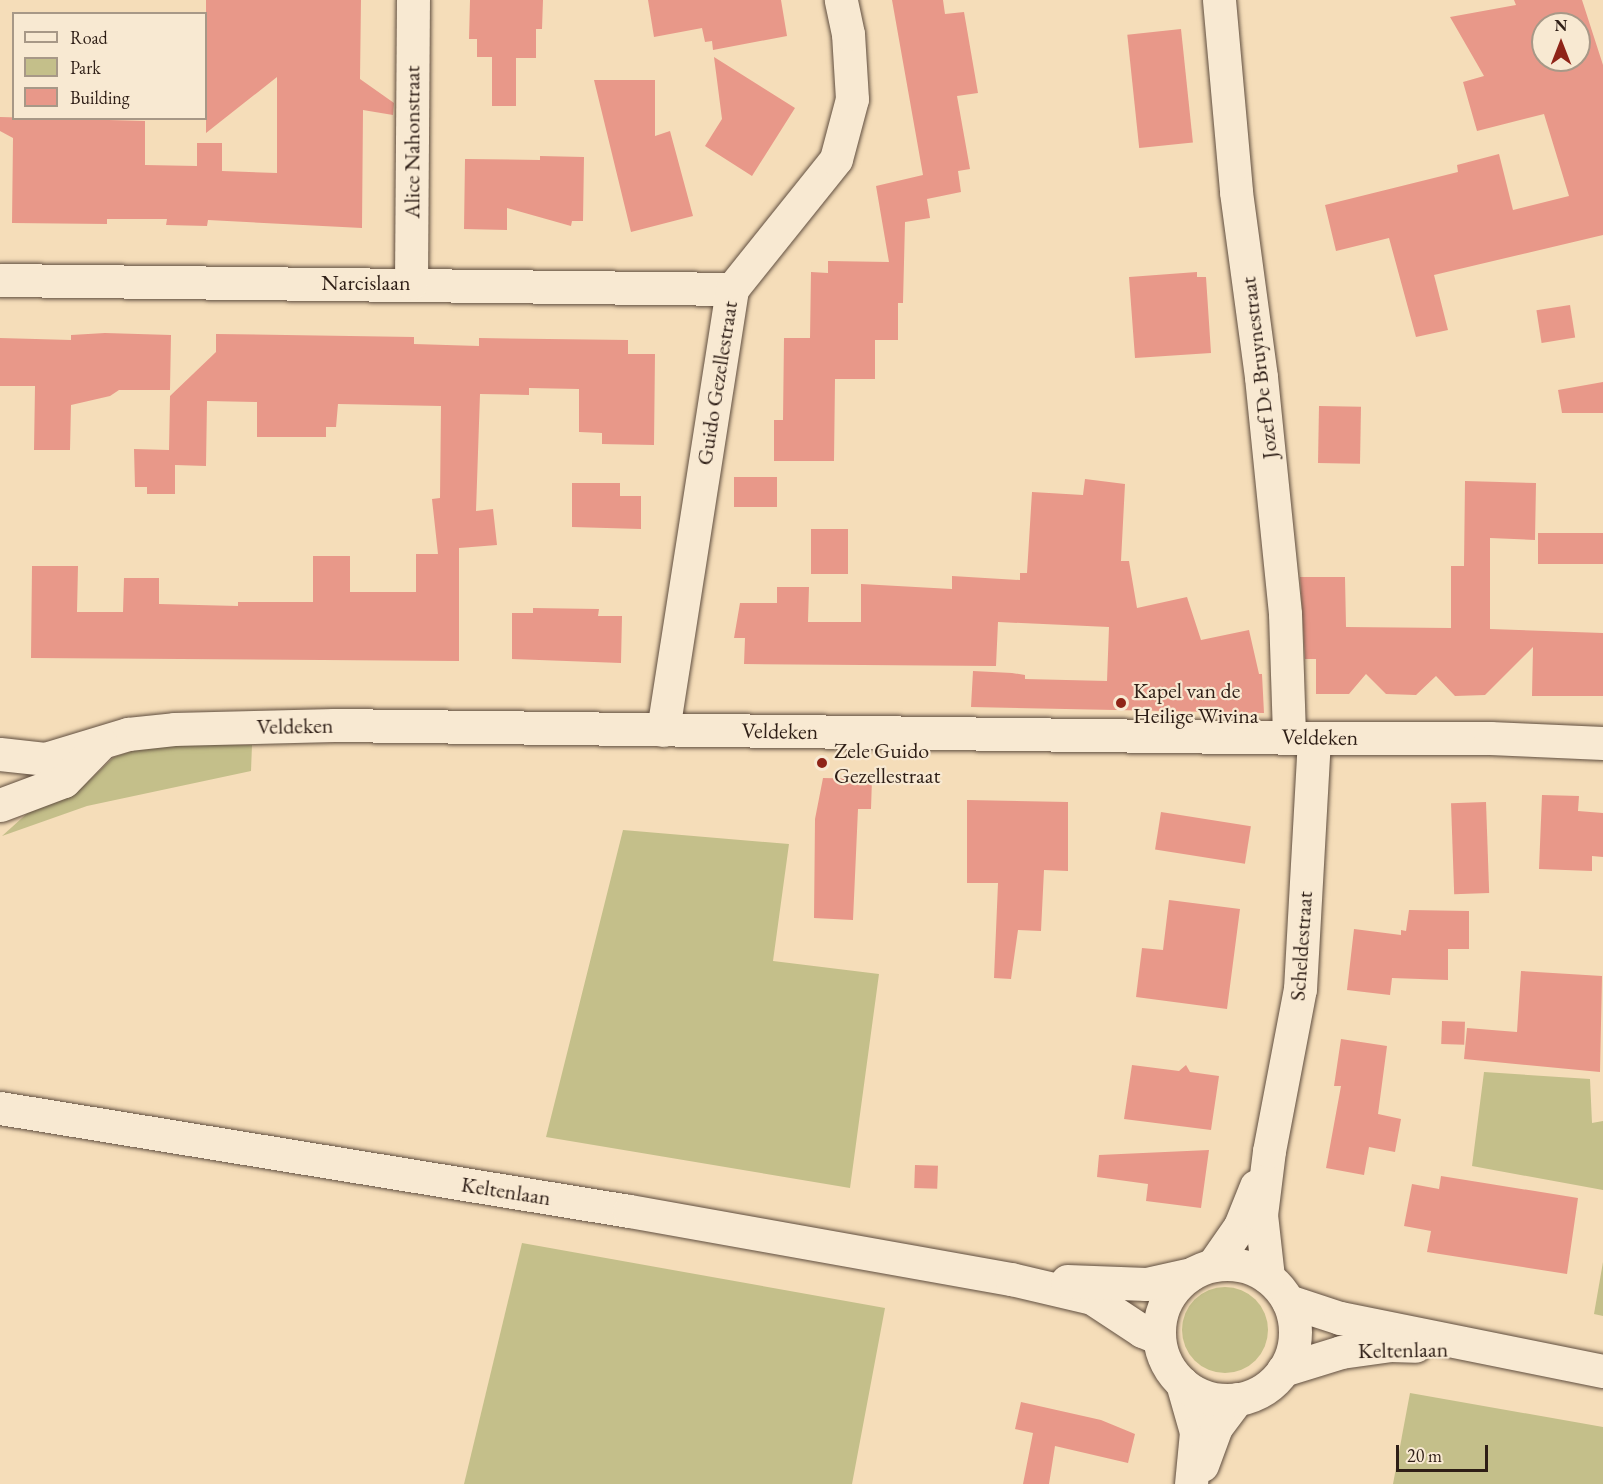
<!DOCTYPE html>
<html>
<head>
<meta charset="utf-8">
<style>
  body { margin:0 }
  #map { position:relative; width:1603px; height:1484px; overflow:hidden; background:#f5ddb9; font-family:"EB Garamond",serif }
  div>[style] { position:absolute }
  .green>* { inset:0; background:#c4bf8a }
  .round { border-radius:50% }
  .building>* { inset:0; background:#e89889; transform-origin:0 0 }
  .roads { filter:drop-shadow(0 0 2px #604e3f) drop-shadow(0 0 2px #604e3f) }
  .street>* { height:33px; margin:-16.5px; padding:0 16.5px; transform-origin:16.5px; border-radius:16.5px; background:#f8e9d2 }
  .secondary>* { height:33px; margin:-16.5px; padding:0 16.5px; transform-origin:16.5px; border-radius:16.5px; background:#f8e9d2 }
  .secondary>.ring { margin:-16.5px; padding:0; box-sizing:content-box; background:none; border:33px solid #f8e9d2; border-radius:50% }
  .dots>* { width:16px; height:16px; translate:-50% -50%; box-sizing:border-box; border:3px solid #f8e9d2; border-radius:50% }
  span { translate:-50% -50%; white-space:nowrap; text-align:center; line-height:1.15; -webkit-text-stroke:4.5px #f8e9d2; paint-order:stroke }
  .street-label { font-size:22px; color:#2e1e16 }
  .poi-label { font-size:22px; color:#2e1e16 }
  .left { translate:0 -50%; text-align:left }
  .legend { position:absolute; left:12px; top:12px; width:195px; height:108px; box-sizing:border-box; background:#f8e9d2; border:2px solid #a79887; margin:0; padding:8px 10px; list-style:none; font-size:18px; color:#2e1e16 }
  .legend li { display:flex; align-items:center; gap:12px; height:30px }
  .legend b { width:30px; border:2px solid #a79887 }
  .north { position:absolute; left:1531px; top:12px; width:60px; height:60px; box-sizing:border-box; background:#f8e9d2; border:2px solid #a79887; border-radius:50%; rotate:0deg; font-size:16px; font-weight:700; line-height:24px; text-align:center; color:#2e1e16 }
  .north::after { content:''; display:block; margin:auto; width:21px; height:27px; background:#8f2418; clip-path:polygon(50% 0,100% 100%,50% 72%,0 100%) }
  .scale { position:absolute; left:1396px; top:1445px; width:92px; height:27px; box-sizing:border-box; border:3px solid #2e1e16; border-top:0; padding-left:8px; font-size:18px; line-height:21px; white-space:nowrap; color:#2e1e16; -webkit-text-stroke:4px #f8e9d2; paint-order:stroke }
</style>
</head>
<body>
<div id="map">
  <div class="green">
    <div style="clip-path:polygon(175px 745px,252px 745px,251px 771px,87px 806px,2px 836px,32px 809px,79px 790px,114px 757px,138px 749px)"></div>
    <div style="clip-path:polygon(623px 830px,789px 844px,773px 961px,879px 974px,850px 1188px,546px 1137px)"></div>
    <div style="clip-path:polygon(1484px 1072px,1590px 1079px,1592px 1123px,1603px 1121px,1603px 1190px,1472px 1166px)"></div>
    <div style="clip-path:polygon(522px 1243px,885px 1308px,852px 1484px,464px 1484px)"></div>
    <div style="clip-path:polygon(1603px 1262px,1603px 1316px,1594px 1314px)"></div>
    <div class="round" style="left:1182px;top:1287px;width:86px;height:86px"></div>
    <div style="clip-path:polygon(1410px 1393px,1603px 1427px,1603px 1484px,1393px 1484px)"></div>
  </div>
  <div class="building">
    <div style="clip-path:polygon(206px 0,361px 0,360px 79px,394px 103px,393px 115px,363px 110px,362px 228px,208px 220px,207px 226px,166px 225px,167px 219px,107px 219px,107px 224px,12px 223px,13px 138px,0 131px,0 117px,145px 121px,145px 165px,197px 166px,197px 143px,222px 143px,222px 171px,277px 173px,277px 77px,206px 133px)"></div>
    <div style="clip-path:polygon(470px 0,543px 0,542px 29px,536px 29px,536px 58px,516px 58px,516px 106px,492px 106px,492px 57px,477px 57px,477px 39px,469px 39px)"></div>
    <div style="clip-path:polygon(648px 0,781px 0,787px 36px,713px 50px,712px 41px,705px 42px,702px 28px,654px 37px)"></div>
    <div style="clip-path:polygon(892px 0,943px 0,945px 14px,964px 12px,978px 93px,957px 96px,970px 169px,958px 171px,961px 192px,927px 199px,930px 218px,905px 222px,903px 303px,898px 303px,898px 340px,875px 340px,875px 379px,835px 379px,834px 461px,774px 461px,774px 420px,783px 420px,784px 338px,810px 338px,811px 272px,828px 273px,828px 261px,889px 262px,876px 186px,923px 175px)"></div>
    <div style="clip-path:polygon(evenodd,1514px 0,1582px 0,1603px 65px,1603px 235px,1434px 275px,1448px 330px,1416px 337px,1389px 238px,1336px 251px,1325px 205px,1458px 172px,1457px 165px,1499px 154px,1513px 210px,1569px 196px,1544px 114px,1477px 131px,1463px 82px,1484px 76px,1450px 17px,1516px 5px,1514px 0,1543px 24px,1579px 24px,1579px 60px,1543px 60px,1543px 24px)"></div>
    <div style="left:1181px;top:29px;width:114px;height:54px;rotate:84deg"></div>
    <div style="clip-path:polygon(714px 57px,795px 108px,752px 176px,705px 146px,722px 119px)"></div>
    <div style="clip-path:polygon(594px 80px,655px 80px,655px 136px,670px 131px,693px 216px,631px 232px)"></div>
    <div style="clip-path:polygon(540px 156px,584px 157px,583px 221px,572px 221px,571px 226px,507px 208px,507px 230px,464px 229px,465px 159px,540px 160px)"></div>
    <div style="clip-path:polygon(1197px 272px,1197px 277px,1206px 277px,1211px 353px,1135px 358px,1129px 277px)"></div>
    <div style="left:1570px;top:305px;width:33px;height:34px;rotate:81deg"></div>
    <div style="clip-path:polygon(105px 333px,171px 335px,170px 390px,119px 390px,110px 396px,71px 405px,70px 450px,34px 450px,35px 386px,0 386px,0 338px,71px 340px,71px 335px)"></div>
    <div style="clip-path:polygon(216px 334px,414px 337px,414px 344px,479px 346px,479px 338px,628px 340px,628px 354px,655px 354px,654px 445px,602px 444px,602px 433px,579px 432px,579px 389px,529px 388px,529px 395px,480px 394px,476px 511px,493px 509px,497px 545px,459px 548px,459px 661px,31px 658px,32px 566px,78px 566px,77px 612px,123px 612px,124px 578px,159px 578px,159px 604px,238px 606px,238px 602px,313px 602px,313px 556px,350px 556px,350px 592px,416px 592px,416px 554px,438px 554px,432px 499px,440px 498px,441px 406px,338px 404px,336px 427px,326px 427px,326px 437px,257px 437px,257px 402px,207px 401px,206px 466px,175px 465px,175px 494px,147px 494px,147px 487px,135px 487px,134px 449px,169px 450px,170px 396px,216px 352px)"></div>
    <div style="clip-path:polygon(1603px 382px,1603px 413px,1562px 413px,1558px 390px)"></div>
    <div style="left:1319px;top:406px;width:42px;height:57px;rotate:1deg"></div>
    <div style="left:777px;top:477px;width:30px;height:43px;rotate:90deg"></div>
    <div style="clip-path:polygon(1085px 479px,1125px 484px,1121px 561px,1129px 561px,1137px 608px,1187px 597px,1201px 640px,1249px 630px,1259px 674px,1262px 674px,1264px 713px,971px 707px,973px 671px,1012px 673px,1025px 675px,1025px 679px,1107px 681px,1109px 627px,998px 622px,996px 666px,744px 664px,745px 638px,734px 638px,740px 603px,777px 603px,777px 587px,809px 587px,808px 622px,861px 622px,861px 584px,952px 589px,952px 576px,1020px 580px,1020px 573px,1027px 573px,1032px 492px,1083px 495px)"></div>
    <div style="clip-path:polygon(1465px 481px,1536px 483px,1535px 540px,1490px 538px,1490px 629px,1603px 633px,1603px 696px,1532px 696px,1533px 647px,1485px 695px,1455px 696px,1436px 676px,1416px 695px,1386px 694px,1366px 674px,1349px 694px,1316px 694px,1316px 659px,1305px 659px,1300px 577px,1345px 577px,1346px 627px,1451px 628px,1451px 566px,1464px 566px)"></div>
    <div style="clip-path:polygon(572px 483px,620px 483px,620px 496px,641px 496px,641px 529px,572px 527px)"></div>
    <div style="left:811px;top:529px;width:37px;height:45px"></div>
    <div style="left:1538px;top:533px;width:65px;height:31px"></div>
    <div style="clip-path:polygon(533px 608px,599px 609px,598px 616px,622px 616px,621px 663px,512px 659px,512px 613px,533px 613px)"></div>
    <div style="clip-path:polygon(823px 778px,872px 779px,871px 809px,858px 809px,853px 920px,814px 918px,815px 819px)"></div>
    <div style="clip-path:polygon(1542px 795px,1579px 796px,1578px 811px,1603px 813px,1603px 857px,1592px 856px,1592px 871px,1539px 869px)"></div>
    <div style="clip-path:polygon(967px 800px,1068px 802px,1068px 871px,1044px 870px,1041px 931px,1018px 930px,1011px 979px,994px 978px,998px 883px,967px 883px)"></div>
    <div style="left:1486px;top:802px;width:91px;height:35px;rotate:88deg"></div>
    <div style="left:1161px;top:812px;width:91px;height:38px;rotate:9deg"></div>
    <div style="clip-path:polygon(1169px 900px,1240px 909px,1227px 1009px,1136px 997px,1142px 948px,1163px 950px)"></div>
    <div style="clip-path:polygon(1409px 910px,1469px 911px,1469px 949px,1448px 949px,1448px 980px,1392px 978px,1390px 995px,1347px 990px,1354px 929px,1401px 935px,1401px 930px,1406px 931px)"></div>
    <div style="clip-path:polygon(1521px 971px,1602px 976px,1600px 1072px,1464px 1059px,1467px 1028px,1517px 1032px)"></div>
    <div style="left:1442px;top:1021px;width:23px;height:23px;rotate:2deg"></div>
    <div style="clip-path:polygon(1341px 1039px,1387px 1046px,1378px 1114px,1401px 1119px,1395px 1152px,1369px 1147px,1364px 1175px,1326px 1168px,1341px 1086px,1334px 1086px)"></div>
    <div style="clip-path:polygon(1132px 1065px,1179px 1071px,1186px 1065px,1190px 1072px,1219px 1076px,1211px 1130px,1124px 1119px)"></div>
    <div style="clip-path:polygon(1209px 1150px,1201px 1208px,1146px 1201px,1148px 1184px,1097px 1177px,1099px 1155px)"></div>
    <div style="left:915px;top:1165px;width:23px;height:23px;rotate:2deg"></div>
    <div style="clip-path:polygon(1441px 1176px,1578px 1198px,1567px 1274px,1427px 1252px,1431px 1231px,1404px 1226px,1412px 1184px,1439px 1189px)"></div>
    <div style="clip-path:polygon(1021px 1402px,1101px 1420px,1135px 1434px,1128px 1463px,1055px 1446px,1049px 1484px,1023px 1484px,1033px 1433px,1015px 1429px)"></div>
  </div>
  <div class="roads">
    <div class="street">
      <div style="left:1219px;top:0;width:193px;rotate:84.9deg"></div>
      <div style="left:1236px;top:192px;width:187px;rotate:82.3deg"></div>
      <div style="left:1261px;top:377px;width:238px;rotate:84.2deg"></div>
      <div style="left:1285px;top:614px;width:123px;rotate:88.1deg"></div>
      <div style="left:0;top:280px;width:732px;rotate:0.7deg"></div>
      <div style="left:411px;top:283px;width:283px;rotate:-89.6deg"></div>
      <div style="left:663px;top:730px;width:446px;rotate:-81.1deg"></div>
      <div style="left:732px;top:289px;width:166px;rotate:-51.3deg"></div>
      <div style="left:836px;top:159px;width:62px;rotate:-75.1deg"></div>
      <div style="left:852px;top:99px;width:65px;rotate:-93.5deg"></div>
      <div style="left:848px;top:34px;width:35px;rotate:-102deg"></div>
      <div style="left:0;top:754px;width:45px;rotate:6.3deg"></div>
      <div style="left:45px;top:759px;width:87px;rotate:-16.8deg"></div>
      <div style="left:128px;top:734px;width:46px;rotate:-6.2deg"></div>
      <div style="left:174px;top:729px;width:160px;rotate:-1.4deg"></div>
      <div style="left:334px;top:725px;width:980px;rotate:0.76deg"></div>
      <div style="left:0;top:805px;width:68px;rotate:-20.6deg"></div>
      <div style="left:64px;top:781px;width:53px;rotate:-45.8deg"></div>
      <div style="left:1182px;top:1383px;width:51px;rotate:74.1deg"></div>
      <div style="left:1196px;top:1432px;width:52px;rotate:95.5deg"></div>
      <div style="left:1202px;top:1465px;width:40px;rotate:-69.8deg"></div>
      <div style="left:1216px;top:1427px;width:35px;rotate:-53deg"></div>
    </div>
    <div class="secondary">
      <div style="left:0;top:1108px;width:637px;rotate:9.3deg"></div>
      <div style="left:629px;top:1211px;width:388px;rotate:10.1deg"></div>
      <div style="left:1011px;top:1279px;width:83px;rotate:13.2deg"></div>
      <div style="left:1092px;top:1298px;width:60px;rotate:33.4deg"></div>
      <div style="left:1142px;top:1331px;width:18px;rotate:22deg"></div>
      <div class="ring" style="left:1159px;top:1264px;width:103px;height:103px"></div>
      <div style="left:1213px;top:1265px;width:47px;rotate:-55.3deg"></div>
      <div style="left:1240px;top:1226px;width:43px;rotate:-68.2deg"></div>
      <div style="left:1268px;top:1277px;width:62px;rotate:-96.4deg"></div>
      <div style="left:1261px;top:1215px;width:64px;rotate:-82.9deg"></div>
      <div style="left:1269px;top:1151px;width:165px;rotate:-79.2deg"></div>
      <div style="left:1300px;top:989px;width:251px;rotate:-86.8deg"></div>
      <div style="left:1314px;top:738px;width:176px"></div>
      <div style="left:1490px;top:738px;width:113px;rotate:2.5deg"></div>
      <div style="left:1067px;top:1281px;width:79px;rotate:2.2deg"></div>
      <div style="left:1146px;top:1284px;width:46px;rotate:-12.5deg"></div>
      <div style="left:1288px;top:1301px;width:55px;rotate:18.1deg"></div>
      <div style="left:1340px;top:1318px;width:268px;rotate:11.4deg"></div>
      <div style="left:1283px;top:1370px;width:61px;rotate:-17.2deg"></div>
      <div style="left:1341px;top:1352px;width:49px;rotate:-8.1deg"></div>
      <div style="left:1390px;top:1345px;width:25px;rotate:2deg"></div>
    </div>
  </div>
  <div class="dots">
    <div style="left:1121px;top:703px;background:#8f2418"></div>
    <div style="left:822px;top:763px;background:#8f2418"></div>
  </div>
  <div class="street-label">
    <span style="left:412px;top:142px;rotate:-90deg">Alice Nahonstraat</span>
    <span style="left:366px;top:283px">Narcislaan</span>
    <span style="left:1259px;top:368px;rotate:-97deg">Jozef De Bruynestraat</span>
    <span style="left:717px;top:383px;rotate:-81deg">Guido Gezellestraat</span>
    <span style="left:295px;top:726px;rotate:-1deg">Veldeken</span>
    <span style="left:780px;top:731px;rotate:1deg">Veldeken</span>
    <span style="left:1320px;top:737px;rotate:1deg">Veldeken</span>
    <span style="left:1301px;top:946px;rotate:-86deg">Scheldestraat</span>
    <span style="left:506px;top:1191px;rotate:9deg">Keltenlaan</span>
    <span style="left:1403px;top:1350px;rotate:-1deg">Keltenlaan</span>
  </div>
  <div class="poi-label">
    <span class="left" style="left:1133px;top:703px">Kapel van de<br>Heilige Wivina</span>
    <span class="left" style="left:834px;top:763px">Zele Guido<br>Gezellestraat</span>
  </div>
  <ul class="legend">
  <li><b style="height:8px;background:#f8e9d2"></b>Road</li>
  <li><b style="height:16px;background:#c4bf8a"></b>Park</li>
  <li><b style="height:16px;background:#e89889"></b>Building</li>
  </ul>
  <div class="north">N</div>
  <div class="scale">20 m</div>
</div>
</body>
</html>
